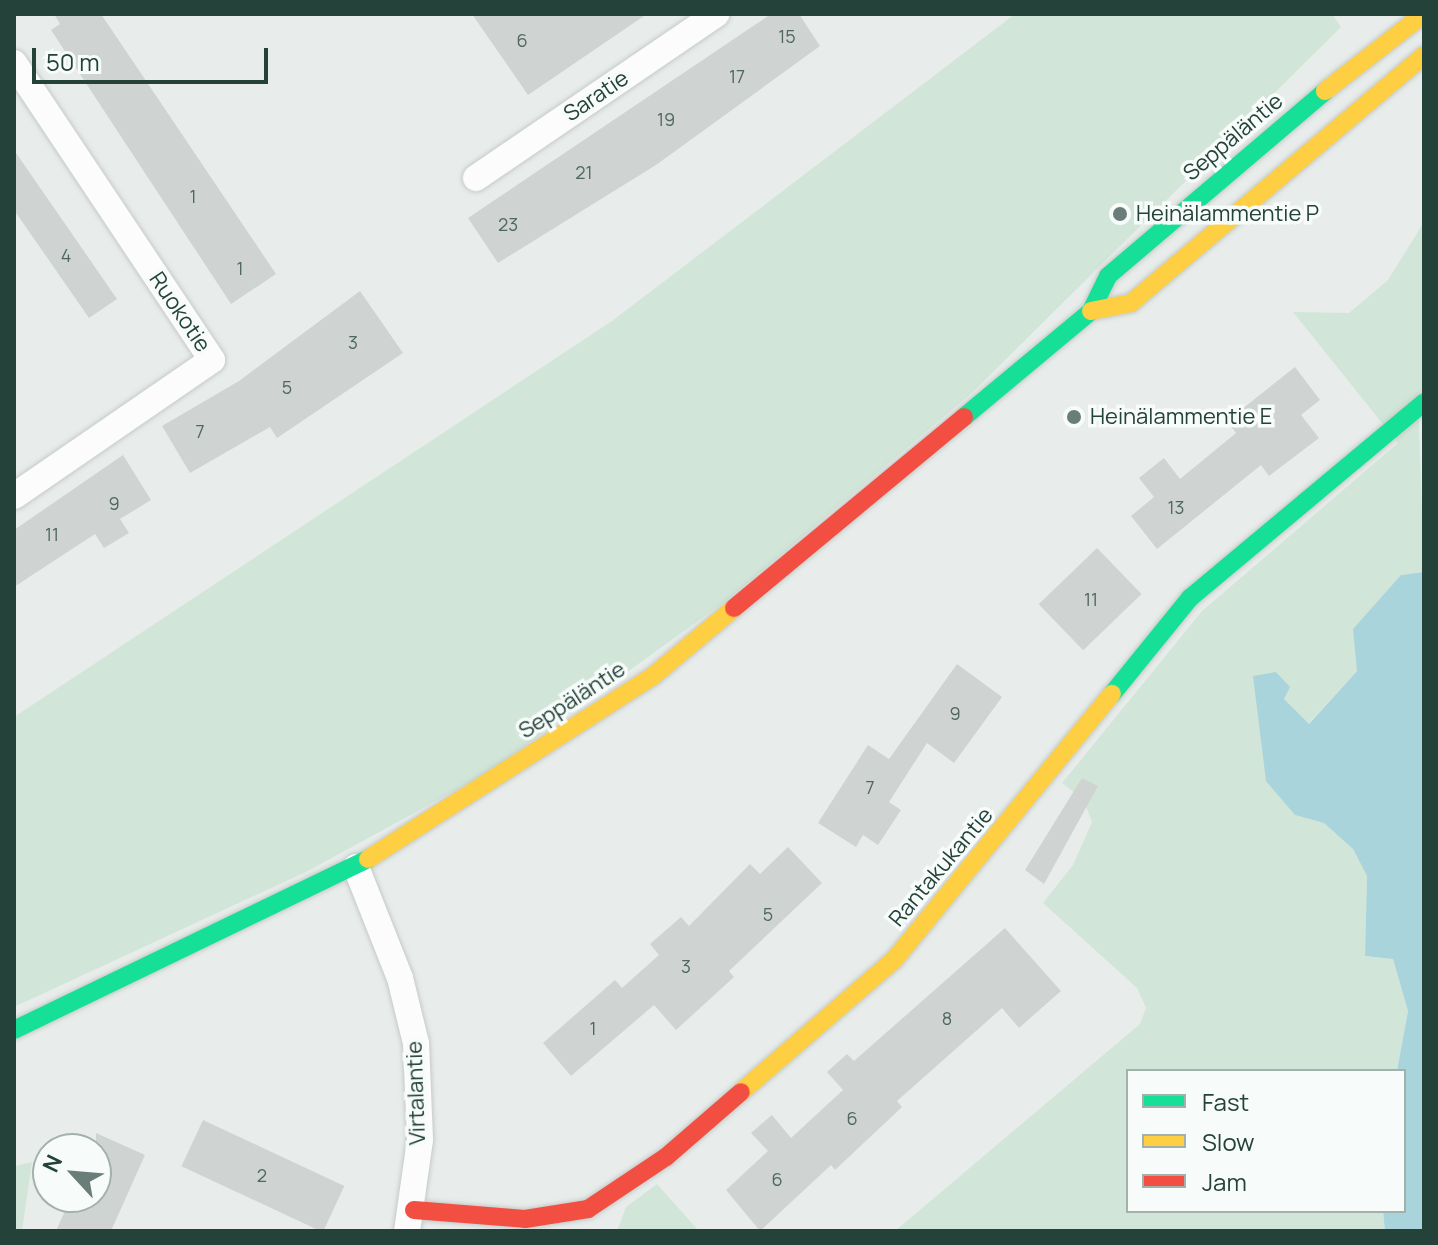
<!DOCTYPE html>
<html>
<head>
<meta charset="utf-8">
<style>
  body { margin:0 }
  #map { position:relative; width:1438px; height:1245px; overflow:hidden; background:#e8edeb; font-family:Manrope,sans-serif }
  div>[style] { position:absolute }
  .green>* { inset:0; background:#d1e6d8 }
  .water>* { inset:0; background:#a9d4db }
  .building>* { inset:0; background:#cfd4d2; transform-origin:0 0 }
  .roads { filter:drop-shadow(0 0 2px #c5cac8) drop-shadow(0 0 2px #c5cac8) }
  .street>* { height:26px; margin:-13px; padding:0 13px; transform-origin:13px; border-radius:13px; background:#fcfcfc }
  .fast>* { height:18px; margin:-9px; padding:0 9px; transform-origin:9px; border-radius:9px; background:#16e098 }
  .slow>* { height:18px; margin:-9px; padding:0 9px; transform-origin:9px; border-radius:9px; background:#ffcf43 }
  .jam>* { height:18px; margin:-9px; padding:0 9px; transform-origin:9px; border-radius:9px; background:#f24e42 }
  .dots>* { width:22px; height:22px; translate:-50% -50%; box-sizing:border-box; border:4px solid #f7fbf9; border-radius:50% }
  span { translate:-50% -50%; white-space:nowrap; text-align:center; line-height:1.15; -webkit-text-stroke:7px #f7fbf9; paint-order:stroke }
  .number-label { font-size:18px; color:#506761 }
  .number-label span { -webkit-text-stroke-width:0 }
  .street-label { font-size:22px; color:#24423a }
  .poi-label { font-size:22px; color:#24423a }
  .left { translate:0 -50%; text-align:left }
  .frame { position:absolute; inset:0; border:16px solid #24423a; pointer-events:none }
  .legend { position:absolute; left:1126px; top:1069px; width:280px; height:144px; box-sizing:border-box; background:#f7fbf9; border:2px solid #a3b1ad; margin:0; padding:10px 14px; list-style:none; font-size:24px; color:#24423a }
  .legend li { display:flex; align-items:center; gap:16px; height:40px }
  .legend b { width:40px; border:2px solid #a3b1ad }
  .north { position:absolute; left:32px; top:1133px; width:80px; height:80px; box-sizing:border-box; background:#f7fbf9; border:2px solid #a3b1ad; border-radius:50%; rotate:296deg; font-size:22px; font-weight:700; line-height:32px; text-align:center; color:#24423a }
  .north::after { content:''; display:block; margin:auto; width:28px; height:36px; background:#697e78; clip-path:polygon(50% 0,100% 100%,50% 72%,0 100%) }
  .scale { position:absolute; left:32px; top:48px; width:236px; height:36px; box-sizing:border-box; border:4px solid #24423a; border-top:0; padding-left:10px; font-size:24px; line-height:28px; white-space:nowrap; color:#24423a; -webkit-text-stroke:6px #f7fbf9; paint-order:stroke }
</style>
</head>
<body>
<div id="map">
  <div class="green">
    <div style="clip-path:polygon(1015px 14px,1332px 14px,1341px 27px,973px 392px,727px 600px,489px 772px,308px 871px,14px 1007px,14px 717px,612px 321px)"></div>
    <div style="clip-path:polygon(1424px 222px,1424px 388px,1418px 396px,1424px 572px,1401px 575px,1357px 671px,1308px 724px,1284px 699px,1276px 673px,1295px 815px,1324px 823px,1353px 849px,1367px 876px,1365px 956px,1393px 959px,1408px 1011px,1397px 1071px,1128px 1071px,1128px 1211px,1383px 1211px,1385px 1231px,895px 1231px,1140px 1024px,1146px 1008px,1137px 988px,1043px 903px,1073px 865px,1092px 822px,1083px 799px,1062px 783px,1202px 611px,1398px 443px,1293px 312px,1349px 313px,1388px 280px)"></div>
    <div style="clip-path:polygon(32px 1162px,22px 1231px,14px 1231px,14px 1166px)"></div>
    <div style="clip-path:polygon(657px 1184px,699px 1231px,617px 1231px,626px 1207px)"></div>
  </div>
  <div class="water">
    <div style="clip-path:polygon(1424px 572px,1424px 1231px,1385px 1231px,1383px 1211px,1404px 1211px,1404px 1071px,1397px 1071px,1408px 1011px,1393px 959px,1365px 956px,1367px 876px,1353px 849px,1324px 823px,1295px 815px,1266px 781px,1253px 676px,1276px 672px,1290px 687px,1284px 699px,1309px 724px,1357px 671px,1353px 629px,1401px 575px)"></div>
  </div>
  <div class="building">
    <div style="clip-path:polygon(54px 14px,101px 14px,276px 274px,231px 304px,51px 30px,60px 24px)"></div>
    <div style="clip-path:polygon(472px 14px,647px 14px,528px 95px)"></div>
    <div style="clip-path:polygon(771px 14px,799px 14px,820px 46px,656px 165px,498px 263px,468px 218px)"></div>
    <div style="clip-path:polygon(14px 150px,117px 299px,89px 318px,14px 210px)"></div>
    <div style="clip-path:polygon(360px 291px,403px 353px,277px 438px,270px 427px,190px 473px,162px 426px,239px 381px)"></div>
    <div style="clip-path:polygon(1295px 367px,1320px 400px,1301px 415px,1319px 438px,1269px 476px,1261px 465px,1157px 549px,1131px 516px,1154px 497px,1139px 478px,1164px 458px,1180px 479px,1236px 433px,1227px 421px)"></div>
    <div style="clip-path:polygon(123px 455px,151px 500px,120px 519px,129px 533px,104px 548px,95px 534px,14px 587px,14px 530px)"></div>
    <div style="left:1097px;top:548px;width:64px;height:81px;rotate:46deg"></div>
    <div style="clip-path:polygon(957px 664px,1002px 697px,954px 763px,927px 743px,889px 802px,901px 810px,878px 845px,863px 835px,856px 847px,818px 823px,868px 745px,889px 759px)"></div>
    <div style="clip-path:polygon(1082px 778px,1098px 786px,1044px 884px,1025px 870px)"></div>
    <div style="clip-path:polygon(788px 847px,822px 883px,729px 971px,734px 977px,676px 1030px,654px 1005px,571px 1076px,543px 1043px,615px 980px,622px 988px,659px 955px,650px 944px,681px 917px,689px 926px,750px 864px,760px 874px)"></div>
    <div style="clip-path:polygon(1005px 928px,1061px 991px,1019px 1028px,1002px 1008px,897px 1101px,902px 1107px,835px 1170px,831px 1165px,760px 1231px,726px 1190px,768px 1151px,751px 1133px,772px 1115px,791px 1138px,843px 1090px,827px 1072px,847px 1054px,854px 1061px)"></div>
    <div style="left:203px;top:1120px;width:156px;height:51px;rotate:25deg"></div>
    <div style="clip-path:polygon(96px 1133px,145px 1155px,111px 1231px,56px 1231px,71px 1197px,96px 1197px)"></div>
  </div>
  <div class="roads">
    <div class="street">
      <div style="left:14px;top:63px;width:357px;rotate:56.3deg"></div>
      <div style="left:212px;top:360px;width:240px;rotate:145.5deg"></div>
      <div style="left:476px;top:178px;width:291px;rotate:-34.3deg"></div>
      <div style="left:356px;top:867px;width:119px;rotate:68.4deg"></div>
      <div style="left:400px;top:978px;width:67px;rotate:76.2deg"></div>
      <div style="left:416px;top:1043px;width:97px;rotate:87.6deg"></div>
      <div style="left:420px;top:1140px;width:92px;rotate:98.1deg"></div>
    </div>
    <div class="fast">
      <div style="left:964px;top:417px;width:165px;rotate:-39.8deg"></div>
      <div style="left:1091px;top:311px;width:39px;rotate:-64deg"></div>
      <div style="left:1108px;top:276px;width:285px;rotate:-40.4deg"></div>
      <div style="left:1112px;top:694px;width:124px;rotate:-50.9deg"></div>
      <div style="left:1190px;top:598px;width:305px;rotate:-39.9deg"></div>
      <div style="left:14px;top:1030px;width:393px;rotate:-25.8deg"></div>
    </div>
    <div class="slow">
      <div style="left:1325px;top:91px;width:125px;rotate:-37.9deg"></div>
      <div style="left:1091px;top:311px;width:41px;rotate:-11.3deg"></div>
      <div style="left:1131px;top:303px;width:384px;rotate:-40.2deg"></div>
      <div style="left:368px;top:859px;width:339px;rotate:-32.7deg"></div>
      <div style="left:653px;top:676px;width:106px;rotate:-40deg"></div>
      <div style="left:741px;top:1092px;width:202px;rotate:-40.8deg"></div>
      <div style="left:894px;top:960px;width:344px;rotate:-50.7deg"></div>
    </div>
    <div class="jam">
      <div style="left:734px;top:608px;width:299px;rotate:-39.7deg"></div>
      <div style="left:414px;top:1210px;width:111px;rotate:4.6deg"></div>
      <div style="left:525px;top:1219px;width:64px;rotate:-9deg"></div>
      <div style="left:588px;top:1209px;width:94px;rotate:-33.7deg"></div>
      <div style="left:666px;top:1157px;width:99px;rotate:-40.9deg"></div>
    </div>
  </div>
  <div class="dots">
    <div style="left:1120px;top:214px;background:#697e78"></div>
    <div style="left:1074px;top:417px;background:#697e78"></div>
  </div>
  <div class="number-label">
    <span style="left:787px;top:36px">15</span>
    <span style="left:522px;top:40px">6</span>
    <span style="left:737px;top:76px">17</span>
    <span style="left:666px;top:119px">19</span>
    <span style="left:584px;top:172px">21</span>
    <span style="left:193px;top:196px">1</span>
    <span style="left:508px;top:224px">23</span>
    <span style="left:66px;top:255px">4</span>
    <span style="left:240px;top:268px">1</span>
    <span style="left:353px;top:342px">3</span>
    <span style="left:287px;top:387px">5</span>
    <span style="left:200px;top:431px">7</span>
    <span style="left:114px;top:503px">9</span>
    <span style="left:1176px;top:507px">13</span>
    <span style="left:52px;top:534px">11</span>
    <span style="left:1091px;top:599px">11</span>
    <span style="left:955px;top:713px">9</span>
    <span style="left:870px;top:787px">7</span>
    <span style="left:768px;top:914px">5</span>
    <span style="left:686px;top:966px">3</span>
    <span style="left:947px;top:1018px">8</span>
    <span style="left:593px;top:1028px">1</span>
    <span style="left:852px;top:1118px">6</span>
    <span style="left:262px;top:1175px">2</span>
    <span style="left:777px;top:1179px">6</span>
  </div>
  <div class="street-label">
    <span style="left:596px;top:96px;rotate:-34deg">Saratie</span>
    <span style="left:1233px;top:137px;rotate:-40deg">Seppäläntie</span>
    <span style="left:180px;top:312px;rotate:56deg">Ruokotie</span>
    <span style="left:572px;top:700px;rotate:-33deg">Seppäläntie</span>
    <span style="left:941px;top:867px;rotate:-50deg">Rantakukantie</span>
    <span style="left:416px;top:1093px;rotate:-92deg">Virtalantie</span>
  </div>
  <div class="poi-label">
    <span class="left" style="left:1136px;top:214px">Heinälammentie P</span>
    <span class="left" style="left:1090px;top:417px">Heinälammentie E</span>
  </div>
  <div class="frame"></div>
  <ul class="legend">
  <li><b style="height:10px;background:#16e098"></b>Fast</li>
  <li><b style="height:10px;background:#ffcf43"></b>Slow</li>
  <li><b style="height:10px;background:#f24e42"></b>Jam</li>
  </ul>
  <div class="north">N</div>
  <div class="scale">50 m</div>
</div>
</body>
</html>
